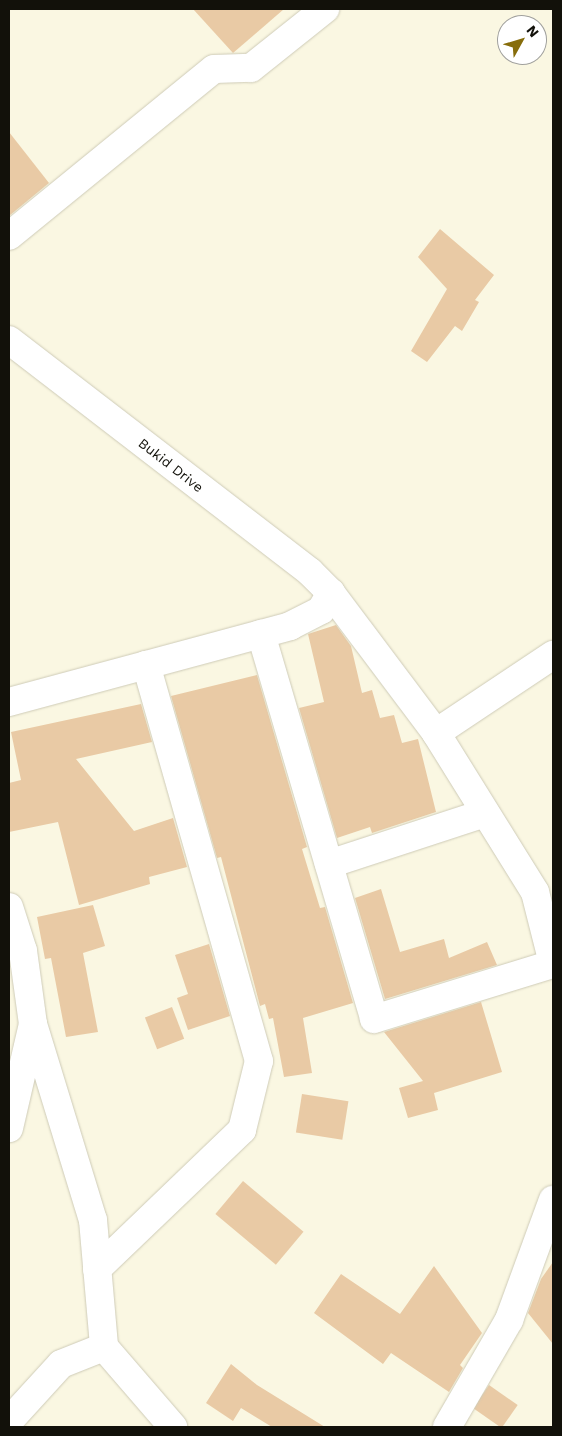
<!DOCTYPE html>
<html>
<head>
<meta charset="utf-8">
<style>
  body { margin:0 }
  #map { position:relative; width:562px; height:1436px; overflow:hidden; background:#faf7e2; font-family:"Work Sans",sans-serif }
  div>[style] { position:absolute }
  .building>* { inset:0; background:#e9caa5; transform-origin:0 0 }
  .roads { filter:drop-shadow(0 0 1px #cecbb7) drop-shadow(0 0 1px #cecbb7) }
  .minor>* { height:28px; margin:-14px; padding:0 14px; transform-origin:14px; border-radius:14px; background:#fff }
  span { translate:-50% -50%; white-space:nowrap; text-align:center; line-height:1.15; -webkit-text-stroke:4px #fff; paint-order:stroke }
  .street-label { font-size:14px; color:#12110a }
  .frame { position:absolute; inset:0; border:10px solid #12110a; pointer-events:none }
  .north { position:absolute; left:497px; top:15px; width:50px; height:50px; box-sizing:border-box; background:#fff; border:1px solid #a0a09d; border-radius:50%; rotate:51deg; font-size:14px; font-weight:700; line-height:20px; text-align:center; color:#12110a }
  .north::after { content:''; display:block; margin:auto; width:18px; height:22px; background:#876d0b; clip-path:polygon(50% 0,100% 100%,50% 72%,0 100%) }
</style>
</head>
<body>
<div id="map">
  <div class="building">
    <div style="clip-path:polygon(193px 9px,284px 9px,233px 53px)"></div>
    <div style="clip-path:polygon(9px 132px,49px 183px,9px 216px)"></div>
    <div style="clip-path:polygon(440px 229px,494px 275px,475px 300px,479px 302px,462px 331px,455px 326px,427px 362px,411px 351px,447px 289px,418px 257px)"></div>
    <div style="clip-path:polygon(336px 625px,351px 646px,362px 693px,372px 690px,380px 718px,394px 715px,402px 743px,418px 739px,436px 812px,372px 833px,370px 827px,337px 838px,299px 708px,324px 702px,308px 634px)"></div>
    <div style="clip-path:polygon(257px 675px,307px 847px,302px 849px,320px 908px,325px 907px,353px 1003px,303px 1018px,312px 1073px,284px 1077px,273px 1018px,269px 1019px,265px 1004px,260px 1006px,221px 857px,217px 858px,171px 696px)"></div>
    <div style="clip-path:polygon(141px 704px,152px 742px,76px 759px,134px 831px,173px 818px,187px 867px,149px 877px,150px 884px,79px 905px,58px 822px,9px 832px,9px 783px,21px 780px,11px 732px)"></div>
    <div style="clip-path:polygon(381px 889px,400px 952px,444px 939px,449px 958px,487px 942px,497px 965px,385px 999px,355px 898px)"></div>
    <div style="clip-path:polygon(93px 905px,105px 946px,83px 953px,98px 1032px,66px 1037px,51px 958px,45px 959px,37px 917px)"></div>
    <div style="clip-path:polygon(209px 944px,230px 1016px,188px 1030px,177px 998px,188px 994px,175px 955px)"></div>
    <div style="clip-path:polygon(481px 1002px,502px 1072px,434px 1093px,438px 1110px,408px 1118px,399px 1088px,423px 1081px,384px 1032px)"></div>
    <div style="left:172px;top:1007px;width:34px;height:29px;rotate:69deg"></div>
    <div style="left:302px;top:1094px;width:47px;height:39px;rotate:9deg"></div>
    <div style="left:243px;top:1181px;width:79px;height:43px;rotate:40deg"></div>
    <div style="clip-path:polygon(553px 1262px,553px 1344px,528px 1313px,541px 1279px)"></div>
    <div style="clip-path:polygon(434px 1266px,482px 1333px,460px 1365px,463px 1368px,449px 1392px,391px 1353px,383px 1364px,314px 1313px,341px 1274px,400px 1314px)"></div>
    <div style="clip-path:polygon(231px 1364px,257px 1385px,325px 1427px,272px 1427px,241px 1408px,233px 1421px,206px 1403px)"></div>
    <div style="left:489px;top:1385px;width:35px;height:28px;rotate:35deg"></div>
  </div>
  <div class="roads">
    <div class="minor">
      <div style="left:9px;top:236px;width:264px;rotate:-39.2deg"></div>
      <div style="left:214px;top:69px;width:37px;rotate:-2deg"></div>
      <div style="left:251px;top:68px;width:95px;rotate:-38.6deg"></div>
      <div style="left:9px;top:340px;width:380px;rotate:37.6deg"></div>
      <div style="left:310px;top:572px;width:30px;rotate:45deg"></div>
      <div style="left:331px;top:593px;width:175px;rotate:53.1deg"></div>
      <div style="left:436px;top:733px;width:187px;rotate:58.1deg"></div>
      <div style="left:535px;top:892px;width:73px;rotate:75.8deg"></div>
      <div style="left:261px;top:634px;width:401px;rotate:73.6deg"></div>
      <div style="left:374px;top:1019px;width:187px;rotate:-17.1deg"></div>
      <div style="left:9px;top:702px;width:291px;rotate:-15.1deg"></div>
      <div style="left:290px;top:626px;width:35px;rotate:-27deg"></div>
      <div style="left:321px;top:610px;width:20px;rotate:-60deg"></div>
      <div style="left:436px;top:733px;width:141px;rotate:-33.7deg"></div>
      <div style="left:329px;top:864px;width:164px;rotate:-18.1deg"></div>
      <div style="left:9px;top:907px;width:46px;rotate:72.3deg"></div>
      <div style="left:23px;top:951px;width:74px;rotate:82.2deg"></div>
      <div style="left:33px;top:1024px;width:107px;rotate:103deg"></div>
      <div style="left:33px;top:1024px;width:205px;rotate:73deg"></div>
      <div style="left:93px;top:1220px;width:127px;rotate:85deg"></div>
      <div style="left:104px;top:1347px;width:106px;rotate:49.2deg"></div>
      <div style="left:97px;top:1269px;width:201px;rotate:-43.8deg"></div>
      <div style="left:242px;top:1130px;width:71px;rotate:-76.2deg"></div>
      <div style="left:259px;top:1061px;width:412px;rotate:-105.9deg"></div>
      <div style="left:9px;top:1421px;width:77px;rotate:-47.6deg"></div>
      <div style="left:61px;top:1364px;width:46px;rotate:-21.6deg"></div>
      <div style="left:447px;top:1427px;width:124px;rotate:-59.9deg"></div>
      <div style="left:509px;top:1320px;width:128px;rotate:-69.9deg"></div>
    </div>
  </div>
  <div class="street-label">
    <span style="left:171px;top:465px;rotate:38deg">Bukid Drive</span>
  </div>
  <div class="frame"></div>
  <div class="north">N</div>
</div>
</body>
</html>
